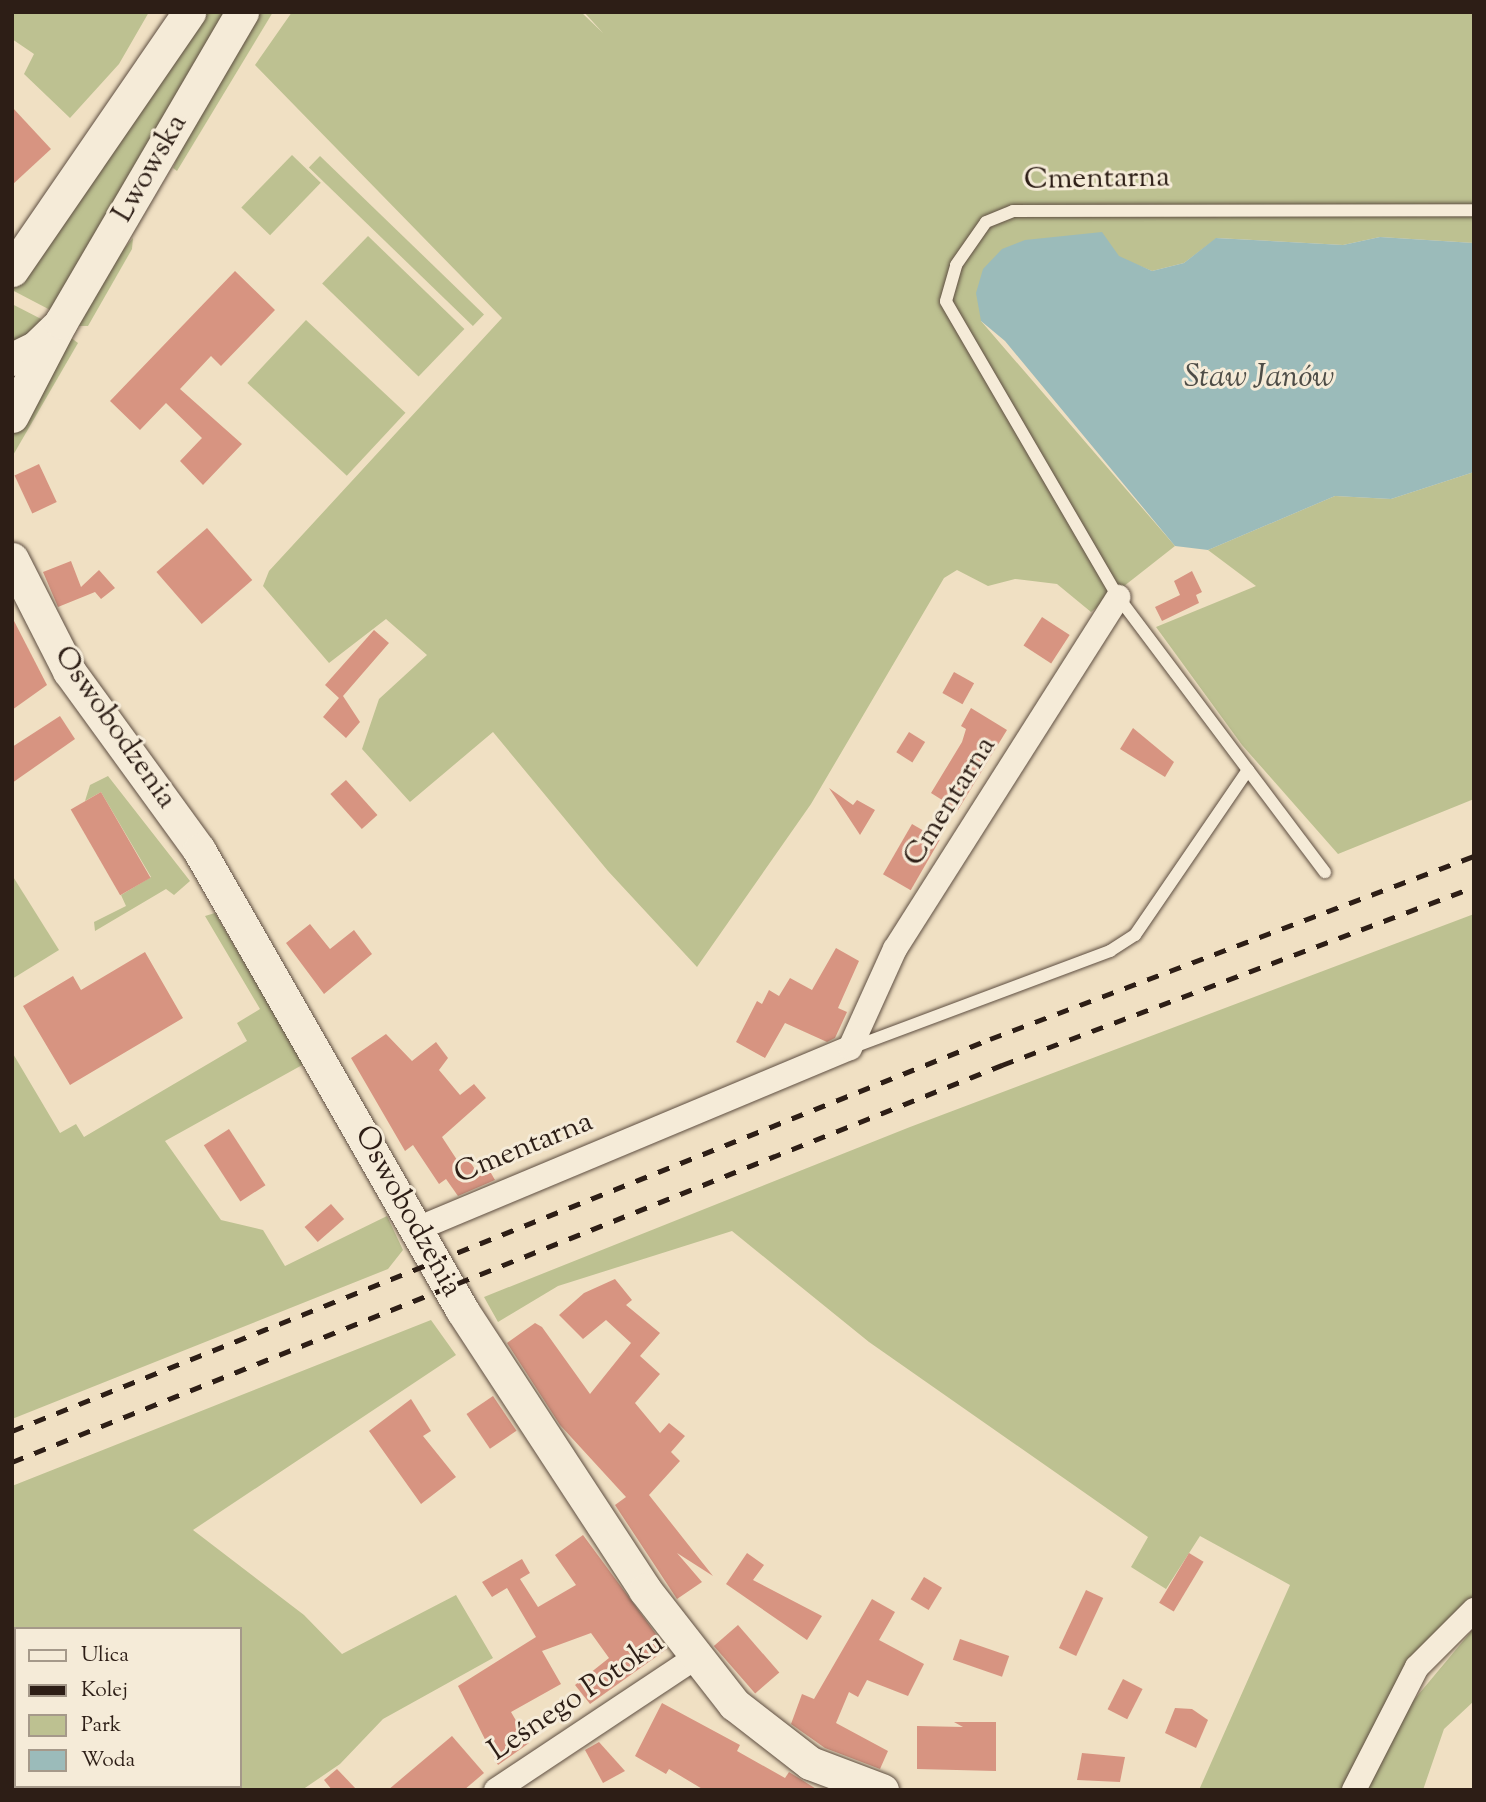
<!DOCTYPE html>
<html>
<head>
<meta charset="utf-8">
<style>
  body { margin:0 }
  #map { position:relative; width:1486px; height:1802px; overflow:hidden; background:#f0e0c3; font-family:"Sorts Mill Goudy",serif }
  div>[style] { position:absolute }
  .green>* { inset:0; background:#bdc191; transform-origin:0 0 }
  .water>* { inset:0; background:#9bbbba }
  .building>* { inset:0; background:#d79481; transform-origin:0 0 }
  .roads { filter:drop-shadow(0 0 2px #5e4e41) drop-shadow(0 0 2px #5e4e41) }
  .lane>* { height:12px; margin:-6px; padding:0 6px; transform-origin:6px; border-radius:6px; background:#f5ebd8 }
  .street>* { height:24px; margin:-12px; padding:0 12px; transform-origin:12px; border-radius:12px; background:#f5ebd8 }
  .secondary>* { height:33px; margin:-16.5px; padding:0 16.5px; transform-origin:16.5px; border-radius:16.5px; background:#f5ebd8 }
  .rail>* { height:5px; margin-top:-2.5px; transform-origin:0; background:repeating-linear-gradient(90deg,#2d1e16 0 12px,transparent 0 24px) }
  span { translate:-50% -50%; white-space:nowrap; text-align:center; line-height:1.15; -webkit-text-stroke:6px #f5ebd8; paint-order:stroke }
  .street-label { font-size:30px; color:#2d1e16 }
  .water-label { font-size:32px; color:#4e4d47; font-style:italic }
  .frame { position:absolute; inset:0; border:14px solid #2d1e16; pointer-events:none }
  .legend { position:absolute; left:14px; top:1627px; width:228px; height:161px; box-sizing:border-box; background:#f5ebd8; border:2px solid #a5998a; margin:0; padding:9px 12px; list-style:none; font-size:21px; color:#2d1e16 }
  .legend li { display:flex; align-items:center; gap:14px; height:35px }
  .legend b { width:35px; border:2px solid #a5998a }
</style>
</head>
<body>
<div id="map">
  <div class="green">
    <div style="clip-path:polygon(12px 12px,149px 12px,119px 64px,70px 118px,24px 74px,34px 54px,12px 39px)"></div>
    <div style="clip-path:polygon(202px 12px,230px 12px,54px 312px,12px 290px)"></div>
    <div style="clip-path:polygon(255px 12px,273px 12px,177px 171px,173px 168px,192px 120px)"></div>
    <div style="clip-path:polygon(292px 12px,581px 12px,603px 33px,584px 12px,1474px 12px,1474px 243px,1380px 237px,1343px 245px,1217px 238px,1184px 263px,1152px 271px,1118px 257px,981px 321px,1175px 546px,1091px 612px,1057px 584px,1015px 579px,988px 586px,957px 570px,944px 578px,811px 804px,697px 967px,608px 871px,493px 732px,410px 802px,362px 749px,379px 699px,427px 655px,386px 619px,329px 663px,263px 586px,269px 571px,502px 318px,255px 65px)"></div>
    <div style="left:292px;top:155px;width:40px;height:73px;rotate:44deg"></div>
    <div style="left:320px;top:156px;width:228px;height:16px;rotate:44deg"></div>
    <div style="left:368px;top:236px;width:134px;height:66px;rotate:44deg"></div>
    <div style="clip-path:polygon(133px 238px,132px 249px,88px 326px,76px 326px,100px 277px)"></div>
    <div style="clip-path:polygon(12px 304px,47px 322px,12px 346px)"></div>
    <div style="left:306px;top:320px;width:136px;height:86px;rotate:43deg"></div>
    <div style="clip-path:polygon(66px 334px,78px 343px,12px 457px,12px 426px)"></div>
    <div style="clip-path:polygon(1474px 472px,1474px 799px,1338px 854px,1242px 745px,1156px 627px,1256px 586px,1208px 550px,1335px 496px,1391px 499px)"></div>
    <div style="clip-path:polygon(108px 776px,190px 881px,174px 895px,166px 889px,95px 931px,94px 922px,126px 906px,121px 895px,151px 877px,101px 792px,85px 801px,90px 785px)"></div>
    <div style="clip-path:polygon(12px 875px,59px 950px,12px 979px)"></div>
    <div style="clip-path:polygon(215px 913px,304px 1064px,165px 1141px,221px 1220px,263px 1230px,285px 1266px,387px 1216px,403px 1250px,388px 1269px,12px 1419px,12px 1052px,60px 1133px,76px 1124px,84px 1137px,247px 1041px,237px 1023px,260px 1009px,205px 916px)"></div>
    <div style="clip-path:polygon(1474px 914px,1474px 1597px,1383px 1708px,1341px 1790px,1199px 1790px,1290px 1585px,1200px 1536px,1166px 1589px,1131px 1567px,1148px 1537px,869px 1342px,732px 1231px,558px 1286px,498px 1322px,484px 1297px,910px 1127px)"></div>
    <div style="clip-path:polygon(431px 1320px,456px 1355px,193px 1530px,304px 1615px,342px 1654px,456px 1595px,493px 1658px,383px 1719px,340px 1764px,302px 1790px,211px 1790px,206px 1786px,240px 1786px,240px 1629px,16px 1629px,16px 1786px,52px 1786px,12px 1790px,12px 1486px)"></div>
    <div style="clip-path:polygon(1474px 1628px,1474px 1701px,1444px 1729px,1423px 1790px,1367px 1790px,1408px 1707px)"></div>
  </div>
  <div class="water">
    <div style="clip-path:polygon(1102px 232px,1119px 256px,1152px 271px,1184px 263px,1216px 238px,1343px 245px,1380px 237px,1474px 243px,1474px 472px,1391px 499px,1335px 496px,1208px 550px,1175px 546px,1005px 341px,981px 321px,976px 293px,983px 269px,1002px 249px,1025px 240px)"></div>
  </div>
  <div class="building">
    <div style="clip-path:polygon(12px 107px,51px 149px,12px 185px)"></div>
    <div style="clip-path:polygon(235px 271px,275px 310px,221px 366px,211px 356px,180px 389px,242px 444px,203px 485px,180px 461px,202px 438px,166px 403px,140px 430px,110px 401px)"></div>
    <div style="left:39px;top:464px;width:42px;height:27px;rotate:65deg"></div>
    <div style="left:207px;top:528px;width:69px;height:67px;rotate:49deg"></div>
    <div style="clip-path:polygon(71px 561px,81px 587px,99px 570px,115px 588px,101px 599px,95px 592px,58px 607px,43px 572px)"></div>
    <div style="clip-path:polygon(1192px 571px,1202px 592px,1196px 595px,1199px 603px,1162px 621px,1155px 607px,1180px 595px,1174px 581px)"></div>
    <div style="clip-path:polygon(12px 617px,47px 685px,12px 710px)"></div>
    <div style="left:1042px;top:617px;width:33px;height:34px;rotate:33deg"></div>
    <div style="clip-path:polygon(374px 630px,389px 643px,343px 696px,360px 722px,346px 738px,323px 717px,339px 698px,325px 685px)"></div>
    <div style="left:954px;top:672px;width:23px;height:24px;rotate:29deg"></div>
    <div style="clip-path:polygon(971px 708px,1007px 730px,958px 810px,931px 793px,962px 742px,966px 729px,961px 726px)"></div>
    <div style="clip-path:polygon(60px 716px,75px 739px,12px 783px,12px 747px)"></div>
    <div style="clip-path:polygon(1133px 728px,1174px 762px,1165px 777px,1120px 749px)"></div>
    <div style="left:909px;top:732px;width:19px;height:24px;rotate:32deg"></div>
    <div style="left:346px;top:780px;width:47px;height:21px;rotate:48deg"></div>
    <div style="clip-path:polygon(829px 788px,853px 805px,857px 800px,875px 810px,860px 835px)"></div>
    <div style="left:101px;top:792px;width:99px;height:35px;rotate:60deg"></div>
    <div style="left:912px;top:824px;width:32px;height:58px;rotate:30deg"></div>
    <div style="clip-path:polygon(310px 924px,330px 949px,354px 930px,372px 954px,324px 994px,286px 943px)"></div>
    <div style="clip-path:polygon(836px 948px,859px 961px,838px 1008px,847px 1012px,835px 1038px,827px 1042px,785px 1023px,765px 1058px,736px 1042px,757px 1001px,762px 1004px,769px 990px,779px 996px,790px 978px,812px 990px)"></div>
    <div style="clip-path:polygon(145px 952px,183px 1018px,70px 1085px,23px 1006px,73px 976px,81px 990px)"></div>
    <div style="clip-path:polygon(386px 1034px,412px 1061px,436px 1042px,448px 1058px,439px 1070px,460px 1095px,474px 1084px,486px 1098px,442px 1137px,459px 1163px,467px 1157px,478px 1174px,488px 1168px,495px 1180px,458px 1196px,446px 1179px,439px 1184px,413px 1145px,405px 1151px,351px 1058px)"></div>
    <div style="left:229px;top:1129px;width:67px;height:30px;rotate:57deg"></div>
    <div style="left:331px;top:1204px;width:20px;height:35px;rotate:49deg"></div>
    <div style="clip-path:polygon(615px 1279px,632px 1300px,626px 1305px,660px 1333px,640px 1356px,660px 1374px,635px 1403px,660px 1433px,669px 1423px,685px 1436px,671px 1452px,680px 1461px,649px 1495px,713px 1576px,677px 1553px,702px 1582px,677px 1599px,615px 1505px,626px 1497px,560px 1425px,507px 1343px,535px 1323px,542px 1327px,590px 1394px,631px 1343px,606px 1320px,583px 1339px,559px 1315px,584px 1293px)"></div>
    <div style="left:493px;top:1396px;width:42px;height:32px;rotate:56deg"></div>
    <div style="clip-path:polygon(411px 1399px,431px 1431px,423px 1436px,456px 1477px,421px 1504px,369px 1431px)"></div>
    <div style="clip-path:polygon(583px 1535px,667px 1649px,590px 1704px,575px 1685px,609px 1658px,591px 1633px,542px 1651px,561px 1684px,511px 1712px,529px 1743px,498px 1765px,458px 1686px,536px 1637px,507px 1588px,492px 1597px,482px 1582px,522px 1559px,530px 1573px,520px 1579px,538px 1607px,576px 1585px,555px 1555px)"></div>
    <div style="clip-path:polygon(747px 1553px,764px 1565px,753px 1580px,822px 1616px,807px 1640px,726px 1584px)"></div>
    <div style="left:1189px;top:1553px;width:17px;height:58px;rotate:31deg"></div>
    <div style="left:924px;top:1577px;width:21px;height:26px;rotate:31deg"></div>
    <div style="left:1086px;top:1590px;width:19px;height:64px;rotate:25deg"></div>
    <div style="clip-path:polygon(872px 1599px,895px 1612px,879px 1640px,924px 1664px,908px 1696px,867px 1680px,858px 1697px,849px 1692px,836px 1723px,888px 1751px,880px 1769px,825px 1748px,791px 1724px,802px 1694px,814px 1699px)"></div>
    <div style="left:738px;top:1625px;width:63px;height:32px;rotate:49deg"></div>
    <div style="left:960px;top:1639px;width:52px;height:22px;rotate:19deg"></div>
    <div style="left:1123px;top:1679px;width:22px;height:34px;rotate:27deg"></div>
    <div style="clip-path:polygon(662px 1703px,740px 1745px,737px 1751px,785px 1778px,789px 1772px,818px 1790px,704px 1790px,669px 1769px,666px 1774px,635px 1756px)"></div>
    <div style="clip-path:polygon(1175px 1708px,1192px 1709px,1208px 1720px,1196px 1748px,1165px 1733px)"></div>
    <div style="clip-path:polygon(954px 1722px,996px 1722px,996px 1771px,917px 1769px,917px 1726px,963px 1727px)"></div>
    <div style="clip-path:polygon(452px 1736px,484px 1773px,464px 1790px,388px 1790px)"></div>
    <div style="clip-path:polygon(599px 1742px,625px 1771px,603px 1783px,585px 1750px)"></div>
    <div style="clip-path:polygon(1082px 1753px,1125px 1757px,1120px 1782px,1077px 1780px)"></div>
    <div style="clip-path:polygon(337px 1769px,357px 1790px,332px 1790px,324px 1780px)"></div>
  </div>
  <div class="roads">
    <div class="lane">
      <div style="left:1248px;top:770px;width:128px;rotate:53deg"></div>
      <div style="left:851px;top:1048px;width:277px;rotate:-20.5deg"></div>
      <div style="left:1110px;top:951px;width:30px;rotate:-33deg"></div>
      <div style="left:1135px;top:935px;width:200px;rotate:-55.6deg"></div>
      <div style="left:1248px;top:770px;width:216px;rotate:-126.9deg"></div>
      <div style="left:1118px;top:597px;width:342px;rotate:-120.2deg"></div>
      <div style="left:946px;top:301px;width:37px;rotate:-74deg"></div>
      <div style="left:956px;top:265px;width:52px;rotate:-55.1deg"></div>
      <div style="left:986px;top:222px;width:29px;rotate:-22deg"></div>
      <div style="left:1013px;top:211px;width:461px;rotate:-0.1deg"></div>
    </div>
    <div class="street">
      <div style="left:417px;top:1229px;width:469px;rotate:-22.7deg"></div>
      <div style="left:850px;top:1048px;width:109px;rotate:-65.6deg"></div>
      <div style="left:895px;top:949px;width:417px;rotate:-57.6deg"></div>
      <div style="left:496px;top:1790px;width:237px;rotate:-33.6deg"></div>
      <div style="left:1354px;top:1790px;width:138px;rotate:-62.9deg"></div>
      <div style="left:1417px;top:1667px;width:81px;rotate:-45deg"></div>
    </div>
    <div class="secondary">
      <div style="left:12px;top:270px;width:313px;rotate:-55.5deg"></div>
      <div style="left:12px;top:359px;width:25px;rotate:-26deg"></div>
      <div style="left:35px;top:348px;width:29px;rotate:-44deg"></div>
      <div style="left:12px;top:416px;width:106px;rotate:-62.5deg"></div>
      <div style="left:61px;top:322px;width:359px;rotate:-59.7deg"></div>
      <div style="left:12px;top:559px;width:126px;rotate:63deg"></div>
      <div style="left:69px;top:671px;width:221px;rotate:54deg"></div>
      <div style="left:199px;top:850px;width:530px;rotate:60.24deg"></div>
      <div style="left:462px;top:1310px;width:334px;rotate:56.8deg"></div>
      <div style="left:645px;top:1590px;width:145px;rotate:52deg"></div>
      <div style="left:734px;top:1704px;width:96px;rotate:37.8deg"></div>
      <div style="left:810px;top:1763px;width:77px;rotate:20.6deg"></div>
    </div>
  </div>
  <div class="rail">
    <div style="left:12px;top:1431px;width:1054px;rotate:-21.84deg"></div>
    <div style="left:990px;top:1039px;width:517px;rotate:-20.71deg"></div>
    <div style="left:12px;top:1462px;width:1067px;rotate:-21.85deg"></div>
    <div style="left:1002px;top:1065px;width:504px;rotate:-20.66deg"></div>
  </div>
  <div class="street-label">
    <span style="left:151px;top:169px;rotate:-60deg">Lwowska</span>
    <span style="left:1097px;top:180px;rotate:-1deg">Cmentarna</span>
    <span style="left:114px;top:728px;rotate:55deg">Oswobodzenia</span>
    <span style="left:951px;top:802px;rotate:-58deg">Cmentarna</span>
    <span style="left:524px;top:1149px;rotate:-22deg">Cmentarna</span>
    <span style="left:407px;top:1212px;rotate:61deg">Oswobodzenia</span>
    <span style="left:577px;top:1698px;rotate:-34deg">Leśnego Potoku</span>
  </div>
  <div class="water-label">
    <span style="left:1259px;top:378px">Staw Janów</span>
  </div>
  <div class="frame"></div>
  <ul class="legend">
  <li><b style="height:9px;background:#f5ebd8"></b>Ulica</li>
  <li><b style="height:9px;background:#2d1e16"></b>Kolej</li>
  <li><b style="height:19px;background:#bdc191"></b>Park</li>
  <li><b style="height:19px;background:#9bbbba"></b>Woda</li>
  </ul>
</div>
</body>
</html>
